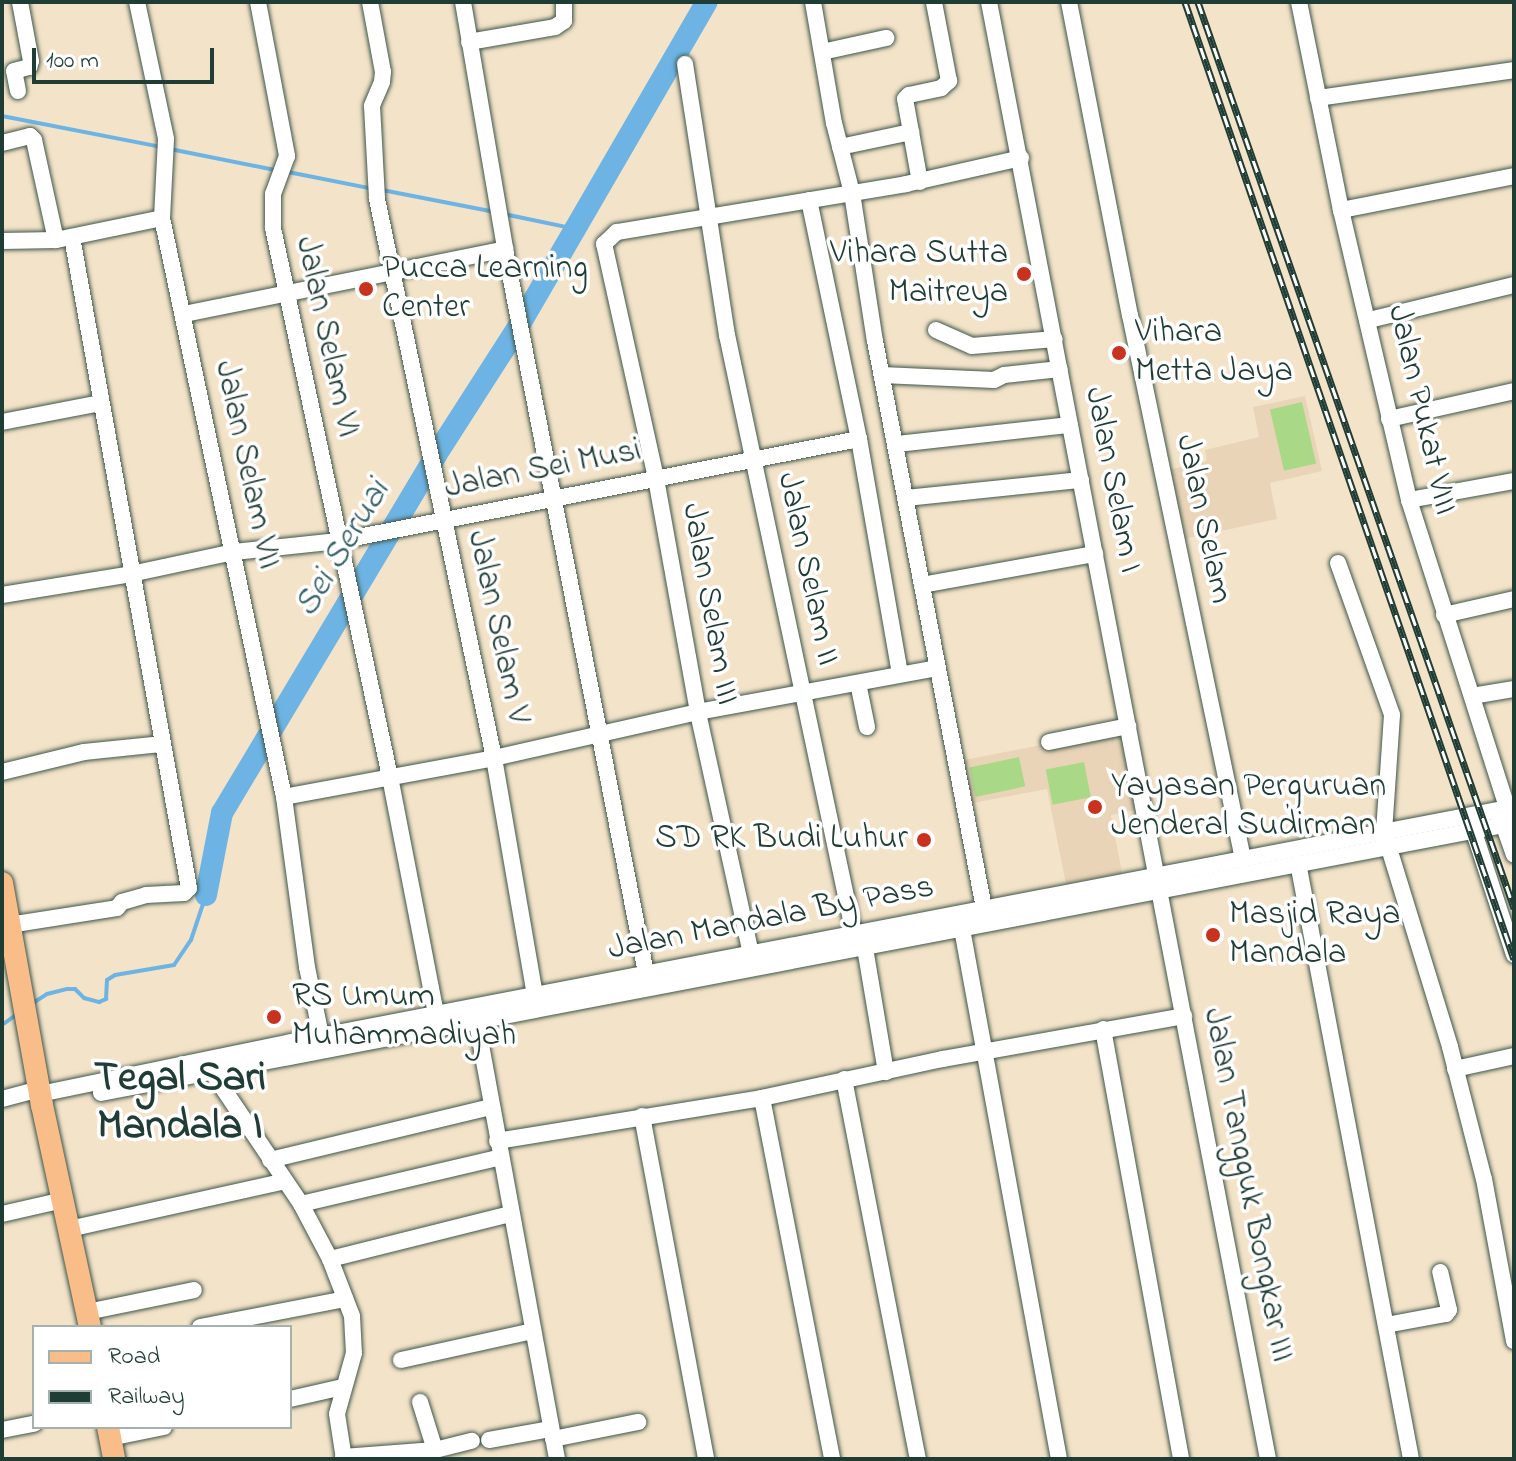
<!DOCTYPE html>
<html>
<head>
<meta charset="utf-8">
<style>
  body { margin:0 }
  #map { position:relative; width:1516px; height:1461px; overflow:hidden; background:#f3e3c9; font-family:"Indie Flower",sans-serif }
  div>[style] { position:absolute }
  .built>* { inset:0; background:#e9d4b8 }
  .green>* { inset:0; background:#a9d987; transform-origin:0 0 }
  .stream>* { height:4px; margin:-2px; padding:0 2px; transform-origin:2px; border-radius:2px; background:#6db4e4 }
  .river>* { height:22px; margin:-11px; padding:0 11px; transform-origin:11px; border-radius:11px; background:#6db4e4 }
  .roads { filter:drop-shadow(0 0 2px #3f564a) drop-shadow(0 0 2px #3f564a) }
  .minor>* { height:16px; margin:-8px; padding:0 8px; transform-origin:8px; border-radius:8px; background:#fff }
  .major>* { height:22px; margin:-11px; padding:0 11px; transform-origin:11px; border-radius:11px; background:#f8bd88 }
  .rail>* { height:7px; margin-top:-3.5px; transform-origin:0; background:repeating-linear-gradient(90deg,#fff 0 12px,#1f3d34 0 24px); box-sizing:border-box; border-block:2px solid #1f3d34 }
  .dots>* { width:22px; height:22px; translate:-50% -50%; box-sizing:border-box; border:4px solid #fff; border-radius:50% }
  span { translate:-50% -50%; white-space:nowrap; text-align:center; line-height:1.15; -webkit-text-stroke:7px #fff; paint-order:stroke }
  .poi-label { font-size:34px; color:#1f3d34 }
  .right { translate:-100% -50%; text-align:right }
  .left { translate:0 -50%; text-align:left }
  .street-label { font-size:34px; color:#1f3d34 }
  .water-label { font-size:36px; color:#366169; font-style:italic }
  .district-label { font-size:42px; color:#1f3d34; font-weight:700 }
  .frame { position:absolute; inset:0; border:4px solid #1f3d34; pointer-events:none }
  .legend { position:absolute; left:32px; top:1325px; width:260px; height:104px; box-sizing:border-box; background:#fff; border:2px solid #a5b1ae; margin:0; padding:10px 14px; list-style:none; font-size:24px; color:#1f3d34 }
  .legend li { display:flex; align-items:center; gap:16px; height:40px }
  .legend b { width:40px; border:2px solid #a5b1ae }
  .scale { position:absolute; left:32px; top:48px; width:182px; height:36px; box-sizing:border-box; border:4px solid #1f3d34; border-top:0; padding-left:10px; font-size:24px; line-height:28px; white-space:nowrap; color:#1f3d34; -webkit-text-stroke:6px #fff; paint-order:stroke }
</style>
</head>
<body>
<div id="map">
  <div class="built">
    <div style="clip-path:polygon(1305px 396px,1322px 471px,1270px 483px,1277px 519px,1184px 539px,1168px 470px,1207px 461px,1205px 450px,1259px 437px,1253px 407px)"></div>
    <div style="clip-path:polygon(1123px 729px,1139px 809px,1111px 815px,1122px 873px,1066px 884px,1047px 789px,967px 804px,959px 761px)"></div>
  </div>
  <div class="green">
    <div style="left:1302px;top:402px;width:63px;height:33px;rotate:77deg"></div>
    <div style="left:1019px;top:757px;width:30px;height:51px;rotate:78deg"></div>
    <div style="left:1084px;top:762px;width:36px;height:39px;rotate:79deg"></div>
  </div>
  <div class="stream">
    <div style="left:2px;top:116px;width:163px;rotate:11deg"></div>
    <div style="left:170px;top:149px;width:107px;rotate:11.3deg"></div>
    <div style="left:288px;top:172px;width:88px;rotate:11.2deg"></div>
    <div style="left:382px;top:190px;width:115px;rotate:11deg"></div>
    <div style="left:504px;top:214px;width:74px;rotate:11.8deg"></div>
    <div style="left:30px;top:1005px;width:20px;rotate:-33deg"></div>
    <div style="left:47px;top:994px;width:21px;rotate:-14deg"></div>
    <div style="left:67px;top:989px;width:8px"></div>
    <div style="left:75px;top:989px;width:13px;rotate:45deg"></div>
    <div style="left:84px;top:998px;width:16px;rotate:15deg"></div>
    <div style="left:99px;top:1002px;width:8px;rotate:-23deg"></div>
    <div style="left:106px;top:999px;width:19px;rotate:-87deg"></div>
    <div style="left:107px;top:980px;width:9px;rotate:-32deg"></div>
    <div style="left:115px;top:975px;width:60px;rotate:-9.6deg"></div>
    <div style="left:174px;top:965px;width:30px;rotate:-56deg"></div>
    <div style="left:191px;top:940px;width:47px;rotate:-71.6deg"></div>
    <div style="left:2px;top:1025px;width:17px;rotate:-36deg"></div>
  </div>
  <div class="river">
    <div style="left:206px;top:895px;width:84px;rotate:-79deg"></div>
    <div style="left:222px;top:813px;width:417px;rotate:-59.1deg"></div>
    <div style="left:436px;top:455px;width:156px;rotate:-57.3deg"></div>
    <div style="left:520px;top:324px;width:372px;rotate:-59.9deg"></div>
  </div>
  <div class="roads">
    <div class="minor">
      <div style="left:137px;top:2px;width:140px;rotate:78deg"></div>
      <div style="left:166px;top:139px;width:79px;rotate:92.9deg"></div>
      <div style="left:162px;top:218px;width:592px;rotate:78.1deg"></div>
      <div style="left:284px;top:797px;width:172px;rotate:82.3deg"></div>
      <div style="left:307px;top:967px;width:70px;rotate:78.5deg"></div>
      <div style="left:258px;top:2px;width:157px;rotate:79.3deg"></div>
      <div style="left:287px;top:156px;width:40px;rotate:110.2deg"></div>
      <div style="left:273px;top:194px;width:34px;rotate:90deg"></div>
      <div style="left:273px;top:228px;width:561px;rotate:77.97deg"></div>
      <div style="left:390px;top:777px;width:241px;rotate:79deg"></div>
      <div style="left:370px;top:2px;width:71px;rotate:79.5deg"></div>
      <div style="left:383px;top:72px;width:10px;rotate:96deg"></div>
      <div style="left:382px;top:82px;width:26px;rotate:113deg"></div>
      <div style="left:372px;top:106px;width:93px;rotate:86.9deg"></div>
      <div style="left:377px;top:199px;width:571px;rotate:78.18deg"></div>
      <div style="left:494px;top:758px;width:241px;rotate:80.2deg"></div>
      <div style="left:463px;top:2px;width:251px;rotate:80.3deg"></div>
      <div style="left:505px;top:249px;width:748px;rotate:78.98deg"></div>
      <div style="left:813px;top:2px;width:123px;rotate:80.2deg"></div>
      <div style="left:834px;top:123px;width:72px;rotate:75.6deg"></div>
      <div style="left:852px;top:193px;width:150px;rotate:81.2deg"></div>
      <div style="left:875px;top:341px;width:577px;rotate:79.12deg"></div>
      <div style="left:989px;top:2px;width:1483px;rotate:79.16deg"></div>
      <div style="left:1069px;top:2px;width:319px;rotate:79deg"></div>
      <div style="left:1130px;top:315px;width:556px;rotate:78.27deg"></div>
      <div style="left:1299px;top:2px;width:212px;rotate:78.6deg"></div>
      <div style="left:1341px;top:210px;width:298px;rotate:76.8deg"></div>
      <div style="left:1409px;top:500px;width:332px;rotate:72.3deg"></div>
      <div style="left:469px;top:42px;width:87px;rotate:-9.9deg"></div>
      <div style="left:555px;top:27px;width:11px;rotate:-34deg"></div>
      <div style="left:564px;top:21px;width:19px;rotate:-90deg"></div>
      <div style="left:822px;top:52px;width:66px;rotate:-12.3deg"></div>
      <div style="left:685px;top:64px;width:274px;rotate:81.2deg"></div>
      <div style="left:727px;top:335px;width:612px;rotate:78.03deg"></div>
      <div style="left:854px;top:934px;width:18px;rotate:52deg"></div>
      <div style="left:865px;top:948px;width:126px;rotate:80.4deg"></div>
      <div style="left:18px;top:91px;width:20px;rotate:-101deg"></div>
      <div style="left:14px;top:71px;width:16px;rotate:-15deg"></div>
      <div style="left:29px;top:67px;width:6px;rotate:-72deg"></div>
      <div style="left:31px;top:61px;width:60px;rotate:-100.6deg"></div>
      <div style="left:1318px;top:98px;width:198px;rotate:-8.1deg"></div>
      <div style="left:2px;top:143px;width:29px;rotate:-14deg"></div>
      <div style="left:30px;top:136px;width:6px;rotate:45deg"></div>
      <div style="left:34px;top:140px;width:102px;rotate:77.6deg"></div>
      <div style="left:840px;top:147px;width:73px;rotate:-11.9deg"></div>
      <div style="left:920px;top:182px;width:84px;rotate:-100.2deg"></div>
      <div style="left:905px;top:99px;width:6px;rotate:-45deg"></div>
      <div style="left:909px;top:95px;width:33px;rotate:-12deg"></div>
      <div style="left:941px;top:88px;width:11px;rotate:-41deg"></div>
      <div style="left:949px;top:81px;width:80px;rotate:-100.8deg"></div>
      <div style="left:809px;top:200px;width:244px;rotate:78.2deg"></div>
      <div style="left:859px;top:439px;width:238px;rotate:80.1deg"></div>
      <div style="left:1341px;top:210px;width:176px;rotate:-11.1deg"></div>
      <div style="left:2px;top:241px;width:54px;rotate:-1.1deg"></div>
      <div style="left:56px;top:240px;width:108px;rotate:-11.7deg"></div>
      <div style="left:184px;top:314px;width:328px;rotate:-11.4deg"></div>
      <div style="left:1369px;top:320px;width:149px;rotate:-13.6deg"></div>
      <div style="left:936px;top:330px;width:39px;rotate:24deg"></div>
      <div style="left:972px;top:346px;width:83px;rotate:-4.8deg"></div>
      <div style="left:882px;top:375px;width:112px;rotate:2.6deg"></div>
      <div style="left:994px;top:380px;width:11px;rotate:-27deg"></div>
      <div style="left:1004px;top:375px;width:56px;rotate:-6.1deg"></div>
      <div style="left:1389px;top:419px;width:128px;rotate:-12.6deg"></div>
      <div style="left:2px;top:422px;width:101px;rotate:-10.9deg"></div>
      <div style="left:897px;top:444px;width:174px;rotate:-6.3deg"></div>
      <div style="left:906px;top:498px;width:176px;rotate:-5.9deg"></div>
      <div style="left:1409px;top:500px;width:107px;rotate:-10.3deg"></div>
      <div style="left:1338px;top:563px;width:161px;rotate:70.4deg"></div>
      <div style="left:1392px;top:715px;width:117px;rotate:93.9deg"></div>
      <div style="left:1384px;top:832px;width:225px;rotate:72.9deg"></div>
      <div style="left:1450px;top:1047px;width:136px;rotate:75.6deg"></div>
      <div style="left:1484px;top:1179px;width:165px;rotate:79.5deg"></div>
      <div style="left:922px;top:585px;width:176px;rotate:-10.2deg"></div>
      <div style="left:2px;top:595px;width:131px;rotate:-9.2deg"></div>
      <div style="left:131px;top:574px;width:105px;rotate:-12.1deg"></div>
      <div style="left:234px;top:552px;width:105px;rotate:-6deg"></div>
      <div style="left:338px;top:541px;width:531px;rotate:-11.08deg"></div>
      <div style="left:1444px;top:615px;width:72px;rotate:-12.9deg"></div>
      <div style="left:858px;top:683px;width:45px;rotate:78.4deg"></div>
      <div style="left:1472px;top:696px;width:43px;rotate:-9.5deg"></div>
      <div style="left:1049px;top:742px;width:81px;rotate:-11.4deg"></div>
      <div style="left:2px;top:772px;width:84px;rotate:-13.7deg"></div>
      <div style="left:84px;top:752px;width:77px;rotate:-5.9deg"></div>
      <div style="left:284px;top:797px;width:214px;rotate:-10.5deg"></div>
      <div style="left:494px;top:758px;width:209px;rotate:-12.7deg"></div>
      <div style="left:698px;top:712px;width:243px;rotate:-10.4deg"></div>
      <div style="left:1500px;top:815px;width:42px;rotate:70.7deg"></div>
      <div style="left:1470px;top:820px;width:142px;rotate:71.9deg"></div>
      <div style="left:1298px;top:863px;width:607px;rotate:79.26deg"></div>
      <div style="left:960px;top:918px;width:550px;rotate:79.63deg"></div>
      <div style="left:9px;top:925px;width:109px;rotate:-8.9deg"></div>
      <div style="left:117px;top:908px;width:8px;rotate:-50deg"></div>
      <div style="left:122px;top:902px;width:25px;rotate:-16deg"></div>
      <div style="left:146px;top:895px;width:38px;rotate:-3deg"></div>
      <div style="left:184px;top:893px;width:7px;rotate:-45deg"></div>
      <div style="left:189px;top:888px;width:661px;rotate:-100.19deg"></div>
      <div style="left:753px;top:963px;width:257px;rotate:-102.4deg"></div>
      <div style="left:698px;top:712px;width:238px;rotate:-100.2deg"></div>
      <div style="left:656px;top:478px;width:240px;rotate:-102.5deg"></div>
      <div style="left:604px;top:244px;width:18px;rotate:-43deg"></div>
      <div style="left:617px;top:232px;width:293px;rotate:-9.4deg"></div>
      <div style="left:906px;top:184px;width:118px;rotate:-12.7deg"></div>
      <div style="left:475px;top:1012px;width:454px;rotate:79.6deg"></div>
      <div style="left:1103px;top:1029px;width:437px;rotate:79.7deg"></div>
      <div style="left:1455px;top:1069px;width:60px;rotate:-12.4deg"></div>
      <div style="left:212px;top:1072px;width:159px;rotate:56deg"></div>
      <div style="left:301px;top:1204px;width:62px;rotate:62.2deg"></div>
      <div style="left:330px;top:1259px;width:61px;rotate:68.9deg"></div>
      <div style="left:352px;top:1316px;width:37px;rotate:87deg"></div>
      <div style="left:354px;top:1353px;width:63px;rotate:105.6deg"></div>
      <div style="left:337px;top:1414px;width:46px;rotate:81.2deg"></div>
      <div style="left:844px;top:1079px;width:387px;rotate:79deg"></div>
      <div style="left:101px;top:1093px;width:1439px;rotate:-10.82deg"></div>
      <div style="left:40px;top:1094px;width:287px;rotate:-11.7deg"></div>
      <div style="left:321px;top:1036px;width:1215px;rotate:-10.87deg"></div>
      <div style="left:762px;top:1098px;width:368px;rotate:79deg"></div>
      <div style="left:2px;top:1099px;width:38px;rotate:-15deg"></div>
      <div style="left:642px;top:1116px;width:349px;rotate:79.4deg"></div>
      <div style="left:497px;top:1141px;width:268px;rotate:-9.2deg"></div>
      <div style="left:762px;top:1098px;width:185px;rotate:-12.2deg"></div>
      <div style="left:943px;top:1059px;width:245px;rotate:-10.1deg"></div>
      <div style="left:270px;top:1160px;width:227px;rotate:-13.5deg"></div>
      <div style="left:301px;top:1204px;width:205px;rotate:-13.2deg"></div>
      <div style="left:2px;top:1214px;width:63px;rotate:-12.9deg"></div>
      <div style="left:69px;top:1229px;width:221px;rotate:-12.5deg"></div>
      <div style="left:330px;top:1259px;width:187px;rotate:-14deg"></div>
      <div style="left:87px;top:1312px;width:109px;rotate:-11.6deg"></div>
      <div style="left:1386px;top:1325px;width:61px;rotate:-10.4deg"></div>
      <div style="left:1446px;top:1314px;width:5px;rotate:-53deg"></div>
      <div style="left:1449px;top:1310px;width:39px;rotate:-103deg"></div>
      <div style="left:200px;top:1327px;width:148px;rotate:-10.9deg"></div>
      <div style="left:401px;top:1360px;width:135px;rotate:-12.4deg"></div>
      <div style="left:290px;top:1399px;width:54px;rotate:-12.8deg"></div>
      <div style="left:420px;top:1402px;width:50px;rotate:72.6deg"></div>
      <div style="left:2px;top:1430px;width:33px;rotate:-11deg"></div>
      <div style="left:110px;top:1438px;width:55px;rotate:-11.5deg"></div>
      <div style="left:553px;top:1439px;width:87px;rotate:-11.3deg"></div>
      <div style="left:489px;top:1440px;width:63px;rotate:-10.1deg"></div>
      <div style="left:343px;top:1457px;width:92px;rotate:-4.4deg"></div>
      <div style="left:435px;top:1450px;width:38px;rotate:-14deg"></div>
    </div>
    <div class="major">
      <div style="left:2px;top:883px;width:226px;rotate:79.8deg"></div>
      <div style="left:42px;top:1105px;width:227px;rotate:77.8deg"></div>
      <div style="left:108px;top:1427px;width:33px;rotate:79deg"></div>
    </div>
  </div>
  <div class="rail">
    <div style="left:1185px;top:2px;width:1012px;rotate:71.03deg"></div>
    <div style="left:1198px;top:2px;width:960px;rotate:70.77deg"></div>
  </div>
  <div class="dots">
    <div style="left:1024px;top:274px;background:#c8321e"></div>
    <div style="left:366px;top:289px;background:#c8321e"></div>
    <div style="left:1119px;top:353px;background:#c8321e"></div>
    <div style="left:1095px;top:807px;background:#c8321e"></div>
    <div style="left:924px;top:840px;background:#c8321e"></div>
    <div style="left:1213px;top:935px;background:#c8321e"></div>
    <div style="left:274px;top:1017px;background:#c8321e"></div>
  </div>
  <div class="poi-label">
    <span class="right" style="left:1008px;top:274px">Vihara Sutta<br>Maitreya</span>
    <span class="left" style="left:382px;top:289px">Pucca Learning<br>Center</span>
    <span class="left" style="left:1135px;top:353px">Vihara<br>Metta Jaya</span>
    <span class="left" style="left:1111px;top:807px">Yayasan Perguruan<br>Jenderal Sudirman</span>
    <span class="right" style="left:908px;top:840px">SD RK Budi Luhur</span>
    <span class="left" style="left:1229px;top:935px">Masjid Raya<br>Mandala</span>
    <span class="left" style="left:292px;top:1017px">RS Umum<br>Muhammadiyah</span>
  </div>
  <div class="street-label">
    <span style="left:326px;top:337px;rotate:78deg">Jalan Selam VI</span>
    <span style="left:1421px;top:410px;rotate:77deg">Jalan Pukat VIII</span>
    <span style="left:246px;top:465px;rotate:78deg">Jalan Selam VII</span>
    <span style="left:543px;top:470px;rotate:-11deg">Jalan Sei Musi</span>
    <span style="left:1112px;top:480px;rotate:79deg">Jalan Selam I</span>
    <span style="left:1203px;top:519px;rotate:78deg">Jalan Selam</span>
    <span style="left:807px;top:569px;rotate:78deg">Jalan Selam II</span>
    <span style="left:709px;top:604px;rotate:80deg">Jalan Selam III</span>
    <span style="left:497px;top:627px;rotate:78deg">Jalan Selam V</span>
    <span style="left:771px;top:919px;rotate:-11deg">Jalan Mandala By Pass</span>
    <span style="left:1247px;top:1185px;rotate:79deg">Jalan Tangguk Bongkar III</span>
  </div>
  <div class="water-label">
    <span style="left:343px;top:549px;rotate:-59deg">Sei Seruai</span>
  </div>
  <div class="district-label">
    <span style="left:180px;top:1103px">Tegal Sari<br>Mandala I</span>
  </div>
  <div class="frame"></div>
  <ul class="legend">
  <li><b style="height:10px;background:#f8bd88"></b>Road</li>
  <li><b style="height:10px;background:#1f3d34"></b>Railway</li>
  </ul>
  <div class="scale">100 m</div>
</div>
</body>
</html>
